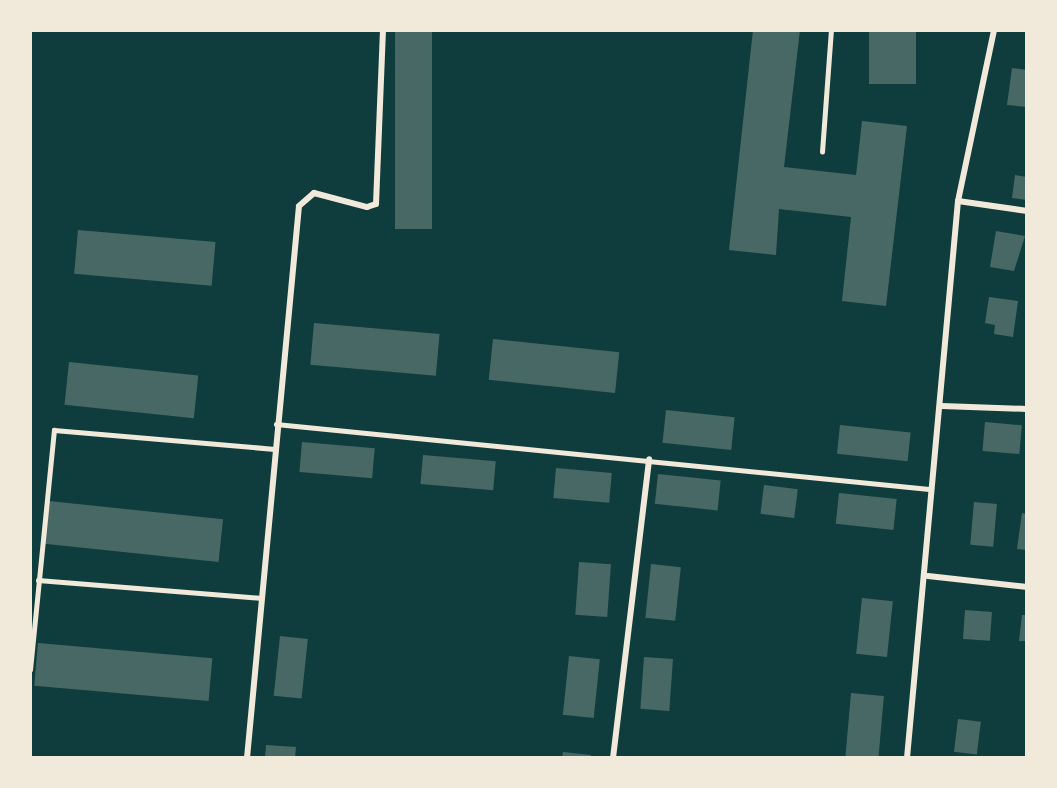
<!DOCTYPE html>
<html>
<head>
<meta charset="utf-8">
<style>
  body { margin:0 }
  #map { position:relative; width:1057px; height:788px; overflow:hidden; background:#0f3d3e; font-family:"PT Serif",serif }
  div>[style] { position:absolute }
  .building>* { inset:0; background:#486865; transform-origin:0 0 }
  .service>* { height:4.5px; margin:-2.25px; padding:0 2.25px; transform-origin:2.25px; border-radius:2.25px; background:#f1e9da }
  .minor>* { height:6px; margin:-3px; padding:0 3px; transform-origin:3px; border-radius:3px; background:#f1e9da }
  span { translate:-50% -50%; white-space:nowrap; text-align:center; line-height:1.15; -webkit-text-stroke:6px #f1e9da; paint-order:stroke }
  .frame { position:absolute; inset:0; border:32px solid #f1e9da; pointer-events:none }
</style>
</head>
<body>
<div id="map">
  <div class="building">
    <div style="left:395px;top:30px;width:37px;height:199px"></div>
    <div style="clip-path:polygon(753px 30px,800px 30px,784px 167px,856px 175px,862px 121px,907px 126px,886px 306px,842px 301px,851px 217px,779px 209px,776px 255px,729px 250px)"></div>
    <div style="left:869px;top:30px;width:47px;height:54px"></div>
    <div style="clip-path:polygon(1012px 68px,1027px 70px,1027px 107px,1007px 105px)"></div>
    <div style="clip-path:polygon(1015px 175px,1027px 177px,1027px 200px,1012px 198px)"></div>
    <div style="left:78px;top:230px;width:138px;height:44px;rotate:5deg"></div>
    <div style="clip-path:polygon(996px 231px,1025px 236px,1014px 271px,990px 267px)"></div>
    <div style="clip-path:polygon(989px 297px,1018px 301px,1013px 337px,994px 334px,995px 325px,985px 323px)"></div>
    <div style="left:314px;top:323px;width:126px;height:42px;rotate:5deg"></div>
    <div style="left:493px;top:339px;width:127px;height:41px;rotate:6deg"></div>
    <div style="left:69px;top:362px;width:130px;height:43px;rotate:6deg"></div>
    <div style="left:666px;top:410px;width:69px;height:33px;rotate:6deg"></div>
    <div style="left:985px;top:422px;width:37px;height:29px;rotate:5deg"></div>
    <div style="left:840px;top:425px;width:71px;height:29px;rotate:6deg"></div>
    <div style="left:302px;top:442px;width:73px;height:30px;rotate:5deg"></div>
    <div style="left:423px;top:455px;width:73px;height:29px;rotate:5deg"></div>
    <div style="left:556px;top:468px;width:56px;height:30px;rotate:5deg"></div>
    <div style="left:658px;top:474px;width:63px;height:30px;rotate:6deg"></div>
    <div style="left:764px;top:485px;width:34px;height:29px;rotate:7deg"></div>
    <div style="left:839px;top:493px;width:58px;height:31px;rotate:6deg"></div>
    <div style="left:49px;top:501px;width:175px;height:43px;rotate:6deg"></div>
    <div style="left:974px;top:502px;width:23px;height:43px;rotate:5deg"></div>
    <div style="clip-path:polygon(1022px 513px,1027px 514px,1027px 550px,1017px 549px)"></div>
    <div style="left:579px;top:562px;width:32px;height:53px;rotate:4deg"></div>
    <div style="left:651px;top:564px;width:30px;height:54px;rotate:6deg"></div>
    <div style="left:862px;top:598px;width:31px;height:56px;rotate:6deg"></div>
    <div style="left:965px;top:610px;width:27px;height:29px;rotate:4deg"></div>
    <div style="clip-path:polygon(1022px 615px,1027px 615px,1027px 641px,1019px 641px)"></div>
    <div style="left:280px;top:636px;width:28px;height:60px;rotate:6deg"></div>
    <div style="left:38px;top:643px;width:175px;height:43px;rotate:5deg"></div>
    <div style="left:569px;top:656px;width:31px;height:59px;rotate:6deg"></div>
    <div style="left:644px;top:657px;width:29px;height:52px;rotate:4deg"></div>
    <div style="left:851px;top:693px;width:33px;height:63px;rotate:5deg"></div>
    <div style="left:958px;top:719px;width:23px;height:33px;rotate:7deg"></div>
    <div style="clip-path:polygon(266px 745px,296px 747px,295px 758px,265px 758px)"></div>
    <div style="clip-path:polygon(563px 752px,591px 755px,591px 758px,562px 758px)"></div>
  </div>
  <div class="service">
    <div style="left:822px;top:152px;width:122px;rotate:-85.8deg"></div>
    <div style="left:276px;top:424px;width:656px;rotate:5.68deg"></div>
    <div style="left:38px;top:580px;width:224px;rotate:4.6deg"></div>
    <div style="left:30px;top:670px;width:241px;rotate:-84.3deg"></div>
    <div style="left:54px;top:430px;width:221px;rotate:4.9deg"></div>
  </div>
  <div class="minor">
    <div style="left:958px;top:201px;width:70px;rotate:8.2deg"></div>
    <div style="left:942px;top:406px;width:85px;rotate:2deg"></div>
    <div style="left:928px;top:576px;width:100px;rotate:6.3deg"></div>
    <div style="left:247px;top:758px;width:554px;rotate:-84.62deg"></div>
    <div style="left:299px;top:206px;width:20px;rotate:-41deg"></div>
    <div style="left:314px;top:193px;width:55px;rotate:14.8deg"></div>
    <div style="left:367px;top:207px;width:9px;rotate:-18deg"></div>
    <div style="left:376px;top:204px;width:174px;rotate:-87.7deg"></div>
    <div style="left:613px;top:758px;width:301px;rotate:-83.1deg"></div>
    <div style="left:907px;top:758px;width:559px;rotate:-84.77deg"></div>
    <div style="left:958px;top:201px;width:175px;rotate:-78.1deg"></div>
  </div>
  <div class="frame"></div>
</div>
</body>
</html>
